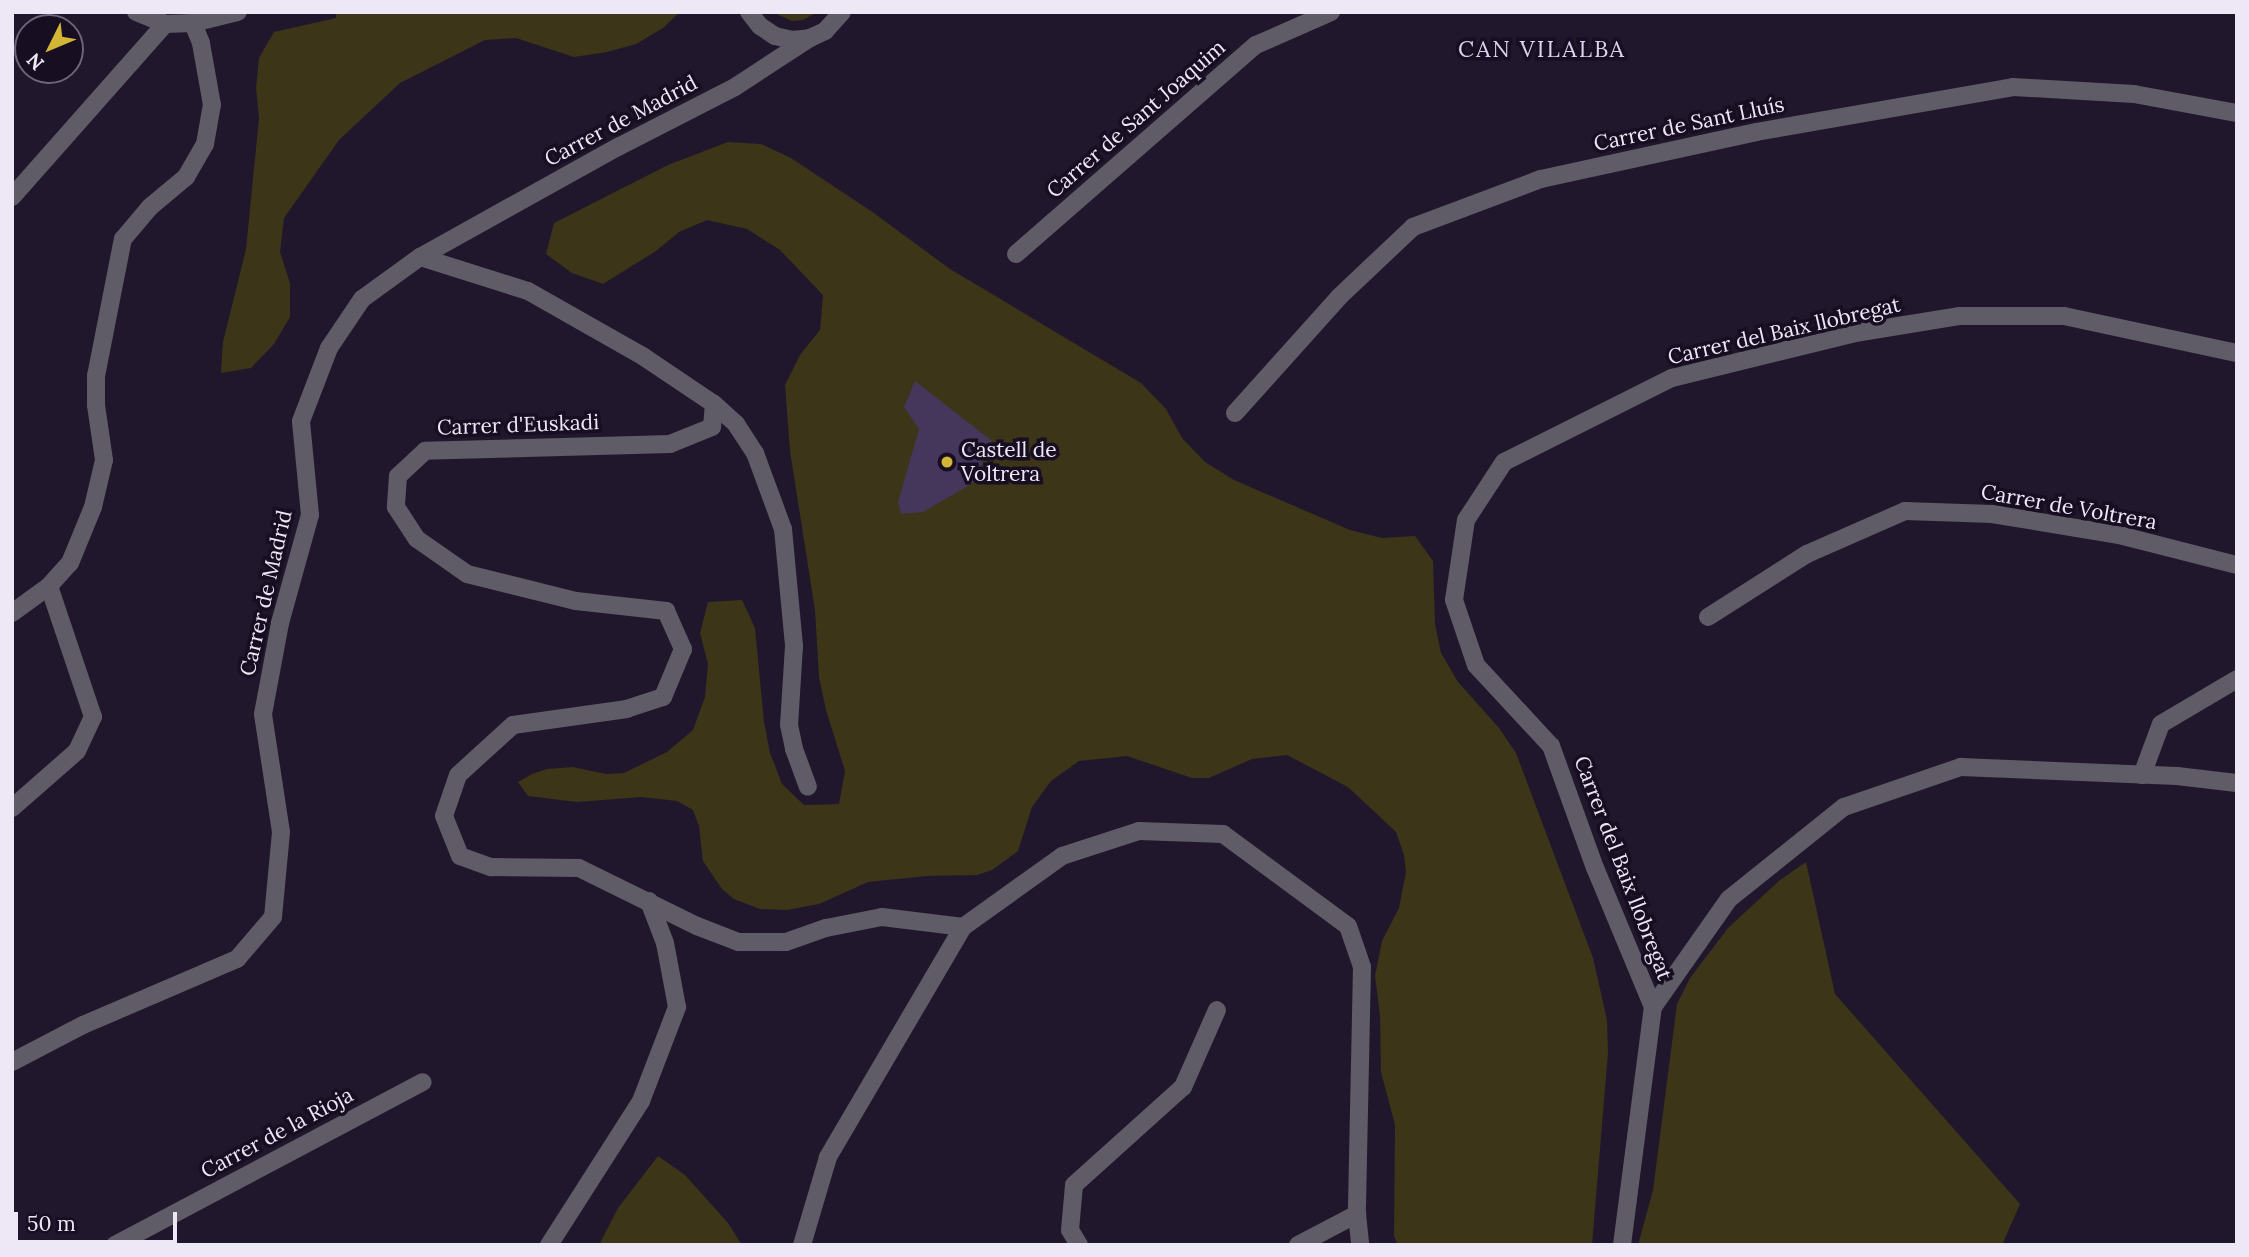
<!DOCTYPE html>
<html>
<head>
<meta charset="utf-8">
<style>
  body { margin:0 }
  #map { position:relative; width:2249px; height:1257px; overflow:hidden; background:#20172c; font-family:Lora,serif }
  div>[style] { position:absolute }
  .green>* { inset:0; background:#3c3518 }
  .building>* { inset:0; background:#45365c }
  .minor>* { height:18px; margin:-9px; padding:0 9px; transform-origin:9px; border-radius:9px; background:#5f5b67 }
  .dots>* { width:19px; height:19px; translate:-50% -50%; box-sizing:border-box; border:4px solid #170e22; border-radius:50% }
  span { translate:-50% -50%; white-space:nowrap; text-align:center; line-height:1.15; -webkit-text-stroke:7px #170e22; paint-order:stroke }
  .street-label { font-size:21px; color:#ede7f6 }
  .poi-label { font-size:21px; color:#ede7f6 }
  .left { translate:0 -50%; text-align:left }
  .neighbourhood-label { font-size:23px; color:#dbd0ed; letter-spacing:2px }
  .frame { position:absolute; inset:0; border:14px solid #ede7f6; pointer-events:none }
  .north { position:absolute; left:14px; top:14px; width:70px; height:70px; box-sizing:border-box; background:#170e22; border:2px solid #6d6577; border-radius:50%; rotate:227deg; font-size:19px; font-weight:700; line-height:28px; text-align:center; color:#ede7f6 }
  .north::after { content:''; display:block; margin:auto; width:24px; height:32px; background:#d3b635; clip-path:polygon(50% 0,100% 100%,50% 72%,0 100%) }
  .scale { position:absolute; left:14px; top:1212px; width:163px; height:32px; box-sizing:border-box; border:4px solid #ede7f6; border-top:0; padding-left:9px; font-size:21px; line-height:24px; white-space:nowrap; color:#ede7f6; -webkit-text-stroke:5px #170e22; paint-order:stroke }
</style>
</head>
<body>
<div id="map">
  <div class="green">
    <div style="clip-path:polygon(336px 12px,680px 12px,663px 28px,636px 44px,607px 52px,574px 57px,516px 38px,485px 40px,400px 83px,339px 140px,284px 218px,280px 252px,290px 283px,290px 317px,274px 344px,251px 368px,221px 373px,223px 342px,246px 249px,259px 118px,256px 88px,259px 58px,274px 32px,336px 18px)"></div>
    <div style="clip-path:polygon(772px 12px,818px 12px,803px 20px,792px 21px)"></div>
    <div style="clip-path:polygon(728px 142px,761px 144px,791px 158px,871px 211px,950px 269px,1141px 383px,1166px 409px,1182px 438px,1205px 462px,1234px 480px,1350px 530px,1382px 538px,1415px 536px,1433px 561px,1435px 624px,1441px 653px,1458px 682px,1499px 728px,1516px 753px,1593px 958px,1607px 1020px,1608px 1053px,1592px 1245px,1398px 1245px,1394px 1236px,1395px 1125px,1381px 1072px,1380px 1016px,1375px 976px,1382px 941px,1399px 908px,1406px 872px,1404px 855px,1396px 832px,1348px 787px,1287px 755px,1252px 759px,1209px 778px,1192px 778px,1127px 756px,1079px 761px,1051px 781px,1032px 807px,1018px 851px,992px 870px,977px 875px,927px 876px,868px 882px,819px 904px,787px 910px,760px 909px,734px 899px,722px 889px,703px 861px,699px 826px,693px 810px,677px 801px,641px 797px,577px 802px,528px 796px,518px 782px,532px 774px,547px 769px,573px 767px,606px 774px,624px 773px,667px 752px,693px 730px,705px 697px,708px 664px,700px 633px,708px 602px,742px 600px,755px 628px,764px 722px,770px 753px,782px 784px,804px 805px,839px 804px,845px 771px,826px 710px,819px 677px,815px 610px,790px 451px,785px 385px,800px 355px,820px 330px,823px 295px,780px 250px,747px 229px,707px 220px,679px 232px,656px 251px,603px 284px,572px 273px,546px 254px,554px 223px,668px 165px)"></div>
    <div style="clip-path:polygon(1806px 862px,1835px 994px,2020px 1204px,2002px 1245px,1638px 1245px,1653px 1190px,1677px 1004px,1690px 978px,1728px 928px,1780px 880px)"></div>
    <div style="clip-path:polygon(658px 1156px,685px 1175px,728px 1223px,742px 1245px,599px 1245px,618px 1208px)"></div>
  </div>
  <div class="building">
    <div style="clip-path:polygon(915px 381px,992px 441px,973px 483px,923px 512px,901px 514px,898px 502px,919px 429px,904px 407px)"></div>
  </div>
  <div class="minor">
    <div style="left:136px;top:12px;width:31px;rotate:22deg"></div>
    <div style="left:165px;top:24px;width:28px;rotate:-2deg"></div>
    <div style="left:193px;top:23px;width:46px;rotate:-13.7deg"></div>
    <div style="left:749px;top:12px;width:18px;rotate:52deg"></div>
    <div style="left:760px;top:26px;width:18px;rotate:34deg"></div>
    <div style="left:775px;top:36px;width:17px;rotate:13deg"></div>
    <div style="left:792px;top:40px;width:18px;rotate:-6deg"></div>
    <div style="left:810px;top:38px;width:17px;rotate:-25deg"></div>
    <div style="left:825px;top:31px;width:25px;rotate:-48deg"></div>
    <div style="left:12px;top:197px;width:231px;rotate:-48.5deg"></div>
    <div style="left:1016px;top:254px;width:318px;rotate:-41.1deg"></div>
    <div style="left:1256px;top:45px;width:82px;rotate:-23.7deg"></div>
    <div style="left:420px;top:257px;width:113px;rotate:17.5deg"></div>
    <div style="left:528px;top:291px;width:133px;rotate:29.6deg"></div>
    <div style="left:644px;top:357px;width:84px;rotate:33.9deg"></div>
    <div style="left:714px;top:404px;width:30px;rotate:42deg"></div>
    <div style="left:736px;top:424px;width:35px;rotate:57deg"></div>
    <div style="left:755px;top:453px;width:81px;rotate:69.8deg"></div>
    <div style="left:783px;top:529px;width:118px;rotate:84.6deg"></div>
    <div style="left:794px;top:646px;width:79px;rotate:93.6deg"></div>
    <div style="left:789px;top:725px;width:25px;rotate:78deg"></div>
    <div style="left:794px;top:749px;width:40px;rotate:69.8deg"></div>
    <div style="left:714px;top:404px;width:23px;rotate:95deg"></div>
    <div style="left:712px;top:427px;width:45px;rotate:158deg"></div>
    <div style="left:670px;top:444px;width:245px;rotate:178.4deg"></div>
    <div style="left:425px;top:451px;width:37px;rotate:137deg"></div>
    <div style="left:398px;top:476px;width:31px;rotate:94deg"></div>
    <div style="left:396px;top:507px;width:38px;rotate:57deg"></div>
    <div style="left:417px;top:539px;width:61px;rotate:35deg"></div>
    <div style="left:467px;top:574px;width:112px;rotate:13.9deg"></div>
    <div style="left:576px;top:601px;width:91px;rotate:6.3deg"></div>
    <div style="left:666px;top:611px;width:42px;rotate:65.9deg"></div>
    <div style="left:683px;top:649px;width:52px;rotate:112.6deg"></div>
    <div style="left:663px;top:697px;width:38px;rotate:162deg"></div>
    <div style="left:627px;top:709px;width:115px;rotate:172deg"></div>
    <div style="left:513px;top:725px;width:74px;rotate:137.7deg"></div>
    <div style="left:458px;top:775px;width:43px;rotate:108.9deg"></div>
    <div style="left:444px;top:816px;width:43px;rotate:68.2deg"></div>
    <div style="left:460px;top:856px;width:33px;rotate:20deg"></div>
    <div style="left:491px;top:867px;width:88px;rotate:0.7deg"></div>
    <div style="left:579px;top:868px;width:131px;rotate:26.2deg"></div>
    <div style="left:697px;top:926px;width:44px;rotate:21.3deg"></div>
    <div style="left:738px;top:942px;width:48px"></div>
    <div style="left:786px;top:942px;width:42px;rotate:-19.3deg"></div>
    <div style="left:826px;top:928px;width:57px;rotate:-11.1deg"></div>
    <div style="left:882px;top:917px;width:82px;rotate:7deg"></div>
    <div style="left:1235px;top:413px;width:156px;rotate:-48.1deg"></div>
    <div style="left:1339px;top:297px;width:102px;rotate:-43.4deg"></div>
    <div style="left:1413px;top:227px;width:137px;rotate:-20.6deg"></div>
    <div style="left:1541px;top:179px;width:220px;rotate:-12.3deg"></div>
    <div style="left:1756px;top:132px;width:261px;rotate:-9.9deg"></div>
    <div style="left:2013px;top:87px;width:121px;rotate:3.3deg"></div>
    <div style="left:2134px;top:94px;width:105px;rotate:10.5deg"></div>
    <div style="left:12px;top:613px;width:46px;rotate:-36.1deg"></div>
    <div style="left:49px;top:586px;width:31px;rotate:-48deg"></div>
    <div style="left:70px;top:563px;width:61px;rotate:-67.7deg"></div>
    <div style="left:93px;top:507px;width:48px;rotate:-76.8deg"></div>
    <div style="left:104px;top:460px;width:56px;rotate:-98.3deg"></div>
    <div style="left:96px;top:405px;width:29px;rotate:-90deg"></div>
    <div style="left:96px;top:376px;width:140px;rotate:-78.9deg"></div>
    <div style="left:123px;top:239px;width:42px;rotate:-49.8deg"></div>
    <div style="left:150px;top:207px;width:47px;rotate:-39.8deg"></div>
    <div style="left:186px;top:177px;width:38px;rotate:-60deg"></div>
    <div style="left:205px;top:144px;width:40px;rotate:-80deg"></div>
    <div style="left:212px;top:105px;width:63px;rotate:-100.1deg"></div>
    <div style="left:201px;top:43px;width:22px;rotate:-112deg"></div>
    <div style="left:1708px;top:617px;width:117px;rotate:-32.5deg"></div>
    <div style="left:1807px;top:554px;width:107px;rotate:-23.7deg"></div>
    <div style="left:1905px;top:511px;width:87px;rotate:2deg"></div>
    <div style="left:1992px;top:514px;width:129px;rotate:9.4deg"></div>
    <div style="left:2119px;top:535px;width:122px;rotate:14.3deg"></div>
    <div style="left:2142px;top:775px;width:54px;rotate:-69.6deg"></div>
    <div style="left:2161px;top:724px;width:88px;rotate:-30.6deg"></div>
    <div style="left:12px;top:808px;width:86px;rotate:-41.2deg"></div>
    <div style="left:77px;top:751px;width:38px;rotate:-65deg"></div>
    <div style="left:93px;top:717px;width:138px;rotate:-108.6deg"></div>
    <div style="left:1653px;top:1007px;width:151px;rotate:-112.6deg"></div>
    <div style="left:1595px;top:868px;width:130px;rotate:-109.8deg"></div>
    <div style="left:1551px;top:746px;width:110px;rotate:-132.8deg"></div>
    <div style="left:1476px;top:665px;width:69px;rotate:-108.7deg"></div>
    <div style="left:1454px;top:600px;width:81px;rotate:-81.5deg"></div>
    <div style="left:1466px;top:520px;width:69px;rotate:-56.8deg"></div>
    <div style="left:1504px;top:462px;width:188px;rotate:-26.6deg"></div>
    <div style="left:1672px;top:378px;width:188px;rotate:-13.8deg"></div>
    <div style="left:1855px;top:333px;width:105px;rotate:-9.3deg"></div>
    <div style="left:1959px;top:316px;width:105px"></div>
    <div style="left:2064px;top:316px;width:177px;rotate:12.1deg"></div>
    <div style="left:12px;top:1062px;width:80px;rotate:-27.5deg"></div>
    <div style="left:83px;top:1025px;width:168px;rotate:-23.2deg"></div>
    <div style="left:237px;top:959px;width:55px;rotate:-49.4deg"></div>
    <div style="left:273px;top:917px;width:85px;rotate:-84.6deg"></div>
    <div style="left:281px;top:832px;width:119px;rotate:-98.7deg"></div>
    <div style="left:263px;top:714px;width:93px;rotate:-79.4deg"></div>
    <div style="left:280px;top:623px;width:112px;rotate:-74.5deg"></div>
    <div style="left:310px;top:515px;width:94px;rotate:-95.5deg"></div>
    <div style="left:301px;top:421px;width:78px;rotate:-69deg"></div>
    <div style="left:329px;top:348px;width:59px;rotate:-56deg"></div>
    <div style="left:362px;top:299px;width:72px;rotate:-35.9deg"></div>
    <div style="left:420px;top:257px;width:227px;rotate:-29.1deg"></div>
    <div style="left:618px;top:147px;width:131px;rotate:-27.1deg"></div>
    <div style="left:735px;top:87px;width:90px;rotate:-33.2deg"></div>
    <div style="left:115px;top:1245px;width:348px;rotate:-27.9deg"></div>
    <div style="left:549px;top:1245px;width:171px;rotate:-57.4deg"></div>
    <div style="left:641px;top:1101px;width:101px;rotate:-69deg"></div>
    <div style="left:677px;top:1007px;width:65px;rotate:-100.6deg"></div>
    <div style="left:665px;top:943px;width:45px;rotate:-110.9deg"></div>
    <div style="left:802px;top:1245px;width:92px;rotate:-73.5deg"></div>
    <div style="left:828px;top:1157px;width:267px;rotate:-59.6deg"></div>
    <div style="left:963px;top:927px;width:122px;rotate:-35.6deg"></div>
    <div style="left:1062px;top:856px;width:81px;rotate:-18deg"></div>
    <div style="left:1139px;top:831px;width:84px;rotate:2deg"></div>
    <div style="left:1223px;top:834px;width:155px;rotate:36.4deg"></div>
    <div style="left:1348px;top:926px;width:43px;rotate:71.1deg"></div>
    <div style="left:1362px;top:967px;width:247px;rotate:91.2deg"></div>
    <div style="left:1357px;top:1214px;width:31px;rotate:84deg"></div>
    <div style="left:1079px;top:1245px;width:17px;rotate:-121deg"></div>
    <div style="left:1070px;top:1230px;width:45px;rotate:-84.9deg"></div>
    <div style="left:1074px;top:1185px;width:147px;rotate:-42deg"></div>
    <div style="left:1183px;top:1087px;width:84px;rotate:-66.2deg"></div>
    <div style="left:1298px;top:1245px;width:67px;rotate:-27.7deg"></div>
    <div style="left:1622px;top:1245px;width:240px;rotate:-82.6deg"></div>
    <div style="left:1653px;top:1007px;width:132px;rotate:-54.9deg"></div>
    <div style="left:1729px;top:899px;width:147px;rotate:-38.7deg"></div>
    <div style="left:1844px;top:807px;width:124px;rotate:-18.9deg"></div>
    <div style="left:1961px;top:767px;width:216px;rotate:2.4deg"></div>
    <div style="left:2177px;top:776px;width:60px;rotate:6.7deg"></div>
  </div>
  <div class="dots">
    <div style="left:947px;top:462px;background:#d3b635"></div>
  </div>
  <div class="street-label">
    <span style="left:1136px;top:119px;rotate:-41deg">Carrer de Sant Joaquim</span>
    <span style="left:621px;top:121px;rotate:-28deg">Carrer de Madrid</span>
    <span style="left:1689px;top:124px;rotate:-12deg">Carrer de Sant Lluís</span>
    <span style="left:1784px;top:331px;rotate:-13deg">Carrer del Baix llobregat</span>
    <span style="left:518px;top:425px;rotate:-2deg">Carrer d'Euskadi</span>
    <span style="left:2069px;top:507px;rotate:10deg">Carrer de Voltrera</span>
    <span style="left:266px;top:593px;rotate:-77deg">Carrer de Madrid</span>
    <span style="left:1623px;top:868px;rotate:69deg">Carrer del Baix llobregat</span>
    <span style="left:277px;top:1133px;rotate:-28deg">Carrer de la Rioja</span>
  </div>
  <div class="poi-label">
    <span class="left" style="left:961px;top:462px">Castell de<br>Voltrera</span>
  </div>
  <div class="neighbourhood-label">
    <span style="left:1542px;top:49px">CAN VILALBA</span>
  </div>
  <div class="frame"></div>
  <div class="north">N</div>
  <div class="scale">50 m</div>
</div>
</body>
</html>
